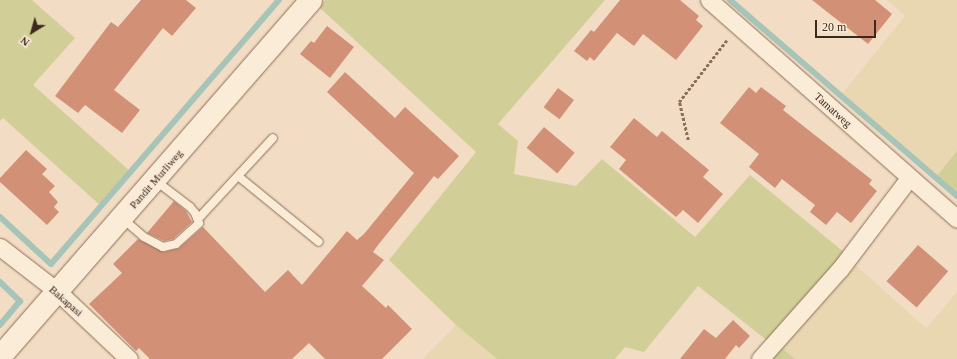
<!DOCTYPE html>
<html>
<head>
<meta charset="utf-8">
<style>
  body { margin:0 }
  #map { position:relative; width:957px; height:359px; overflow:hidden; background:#f2ddc4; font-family:"Times New Roman",serif }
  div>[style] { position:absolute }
  .farmland>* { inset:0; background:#e8d7b1 }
  .green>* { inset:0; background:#d1cf97 }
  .stream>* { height:6px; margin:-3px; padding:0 3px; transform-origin:3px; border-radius:3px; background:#a6c4b7 }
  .building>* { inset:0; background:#d29077; transform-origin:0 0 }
  .path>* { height:2.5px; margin-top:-1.25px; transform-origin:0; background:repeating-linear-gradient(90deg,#8e6d59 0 3px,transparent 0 5px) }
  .roads { filter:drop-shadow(0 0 1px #8e6d59) drop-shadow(0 0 1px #8e6d59) }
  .lane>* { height:8px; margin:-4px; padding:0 4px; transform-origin:4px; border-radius:4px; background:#fbecd8 }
  .street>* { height:17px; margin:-8.5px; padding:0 8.5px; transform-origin:8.5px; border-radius:8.5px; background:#fbecd8 }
  .secondary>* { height:22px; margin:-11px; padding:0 11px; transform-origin:11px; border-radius:11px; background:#fbecd8 }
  span { translate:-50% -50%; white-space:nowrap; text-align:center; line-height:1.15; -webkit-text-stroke:3.5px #f8e9d4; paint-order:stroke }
  .street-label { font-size:11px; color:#3d281e }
  .north { position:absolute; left:12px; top:12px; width:40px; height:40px; -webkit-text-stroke:3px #f8e9d4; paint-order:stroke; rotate:217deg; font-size:11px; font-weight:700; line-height:16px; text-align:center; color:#3d281e }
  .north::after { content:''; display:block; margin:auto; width:14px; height:18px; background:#3d281e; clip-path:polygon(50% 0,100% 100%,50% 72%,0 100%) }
  .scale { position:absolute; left:815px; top:20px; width:61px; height:18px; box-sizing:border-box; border:2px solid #3d281e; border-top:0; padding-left:5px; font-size:12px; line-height:14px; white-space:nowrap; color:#3d281e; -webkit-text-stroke:3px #f8e9d4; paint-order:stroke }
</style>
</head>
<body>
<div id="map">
  <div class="farmland">
    <div style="clip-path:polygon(887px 0,957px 0,957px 151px,936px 177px,841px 95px,905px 16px)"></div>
    <div style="clip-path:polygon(853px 263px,926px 328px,957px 292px,957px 359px,795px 359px,782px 348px)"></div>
    <div style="clip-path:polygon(456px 325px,497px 359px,423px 359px)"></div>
  </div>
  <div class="green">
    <div style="clip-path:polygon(0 0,32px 0,75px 38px,33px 85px,131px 172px,101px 206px,3px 118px,0 121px)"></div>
    <div style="clip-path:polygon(325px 0,605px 0,498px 124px,518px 141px,514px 174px,576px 186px,602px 159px,695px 237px,750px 175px,845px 253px,769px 342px,698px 286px,644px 352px,625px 347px,615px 359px,497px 359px,456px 325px,389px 260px,476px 152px,319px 7px)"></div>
    <div style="clip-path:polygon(957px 151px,957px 196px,936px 177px)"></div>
    <div style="clip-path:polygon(782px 348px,795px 359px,773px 359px)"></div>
  </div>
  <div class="stream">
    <div style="left:730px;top:0;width:300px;rotate:40.8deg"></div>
    <div style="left:0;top:217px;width:69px;rotate:42.7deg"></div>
    <div style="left:51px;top:264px;width:349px;rotate:-49.2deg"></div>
    <div style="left:0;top:282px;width:28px;rotate:44deg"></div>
    <div style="left:20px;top:301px;width:31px;rotate:130deg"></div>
  </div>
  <div class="building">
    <div style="clip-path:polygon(141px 0,186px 0,196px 8px,172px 36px,163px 28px,114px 90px,140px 110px,122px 133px,85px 105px,78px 113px,55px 96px,111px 22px,118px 27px)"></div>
    <div style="clip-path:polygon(620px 0,680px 0,699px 16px,696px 20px,703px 26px,676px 60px,643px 34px,634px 46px,617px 33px,594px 61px,590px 57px,587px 61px,574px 51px,591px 30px,594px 32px)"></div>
    <div style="clip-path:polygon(812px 0,875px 0,892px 14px,868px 44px)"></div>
    <div style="clip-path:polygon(327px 26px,354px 47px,330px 78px,300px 54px,311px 41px,314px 43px)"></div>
    <div style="clip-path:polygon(345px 72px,395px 118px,405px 107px,459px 156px,438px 179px,434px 176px,378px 245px,373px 252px,384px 260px,362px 286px,386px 308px,388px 305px,412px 329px,382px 359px,325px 359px,309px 343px,292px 359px,150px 359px,139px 348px,136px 351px,89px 304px,122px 273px,113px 264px,138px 239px,164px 252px,179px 248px,203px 227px,265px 292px,288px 270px,302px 285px,347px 231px,357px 240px,364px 234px,414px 173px,327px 92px)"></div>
    <div style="clip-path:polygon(749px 87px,756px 93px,761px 87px,786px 106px,783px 110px,872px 180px,869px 184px,877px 191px,851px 223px,837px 212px,826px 225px,810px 212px,815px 205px,782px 179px,775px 188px,749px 167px,759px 154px,720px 123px)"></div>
    <div style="left:558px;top:88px;width:20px;height:24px;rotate:37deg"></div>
    <div style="clip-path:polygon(634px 118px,657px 137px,662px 131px,709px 170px,703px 177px,723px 194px,698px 223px,683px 210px,676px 217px,619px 169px,626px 160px,610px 147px)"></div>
    <div style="left:544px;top:127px;width:40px;height:27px;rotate:40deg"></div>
    <div style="clip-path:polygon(26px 150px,47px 169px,42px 174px,55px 186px,49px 192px,58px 202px,54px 207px,59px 212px,47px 225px,0 182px,0 178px)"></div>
    <div style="clip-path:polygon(174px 201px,186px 211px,192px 222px,173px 239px,164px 241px,147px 233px)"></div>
    <div style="left:918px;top:245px;width:40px;height:48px;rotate:41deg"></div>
    <div style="clip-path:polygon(733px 320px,750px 336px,739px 348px,736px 345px,725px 359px,680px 359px,704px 329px,716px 338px)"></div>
  </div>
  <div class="path">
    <div style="left:688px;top:140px;width:39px;rotate:-103deg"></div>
    <div style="left:679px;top:102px;width:78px;rotate:-52.3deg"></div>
  </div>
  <div class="roads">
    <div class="lane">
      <div style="left:238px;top:176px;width:104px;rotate:39.2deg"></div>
      <div style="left:122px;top:218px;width:29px;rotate:41deg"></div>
      <div style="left:144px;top:237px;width:21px;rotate:28deg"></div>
      <div style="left:163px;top:247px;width:13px;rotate:-13deg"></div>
      <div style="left:176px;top:244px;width:31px;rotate:-42deg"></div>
      <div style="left:199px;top:223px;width:11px;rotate:-112deg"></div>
      <div style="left:195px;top:213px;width:8px;rotate:-130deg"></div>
      <div style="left:190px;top:207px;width:43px;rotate:-142.6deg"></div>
      <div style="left:198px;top:219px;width:110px;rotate:-47.2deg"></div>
    </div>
    <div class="street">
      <div style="left:709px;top:0;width:331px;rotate:41.4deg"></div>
      <div style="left:0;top:247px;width:72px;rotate:37.7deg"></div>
      <div style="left:57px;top:291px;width:99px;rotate:43.4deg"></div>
      <div style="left:760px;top:359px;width:120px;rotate:-48.4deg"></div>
      <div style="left:840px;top:269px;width:114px;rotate:-52.8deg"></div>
    </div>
    <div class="secondary">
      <div style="left:0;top:357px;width:473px;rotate:-48.9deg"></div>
    </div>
  </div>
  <div class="street-label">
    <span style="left:833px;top:110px;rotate:42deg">Tamatweg</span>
    <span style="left:156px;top:179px;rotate:-49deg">Pandit Murliweg</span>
    <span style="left:66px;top:301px;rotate:41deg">Bakapasi</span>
  </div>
  <div class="north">N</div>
  <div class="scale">20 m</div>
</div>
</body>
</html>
